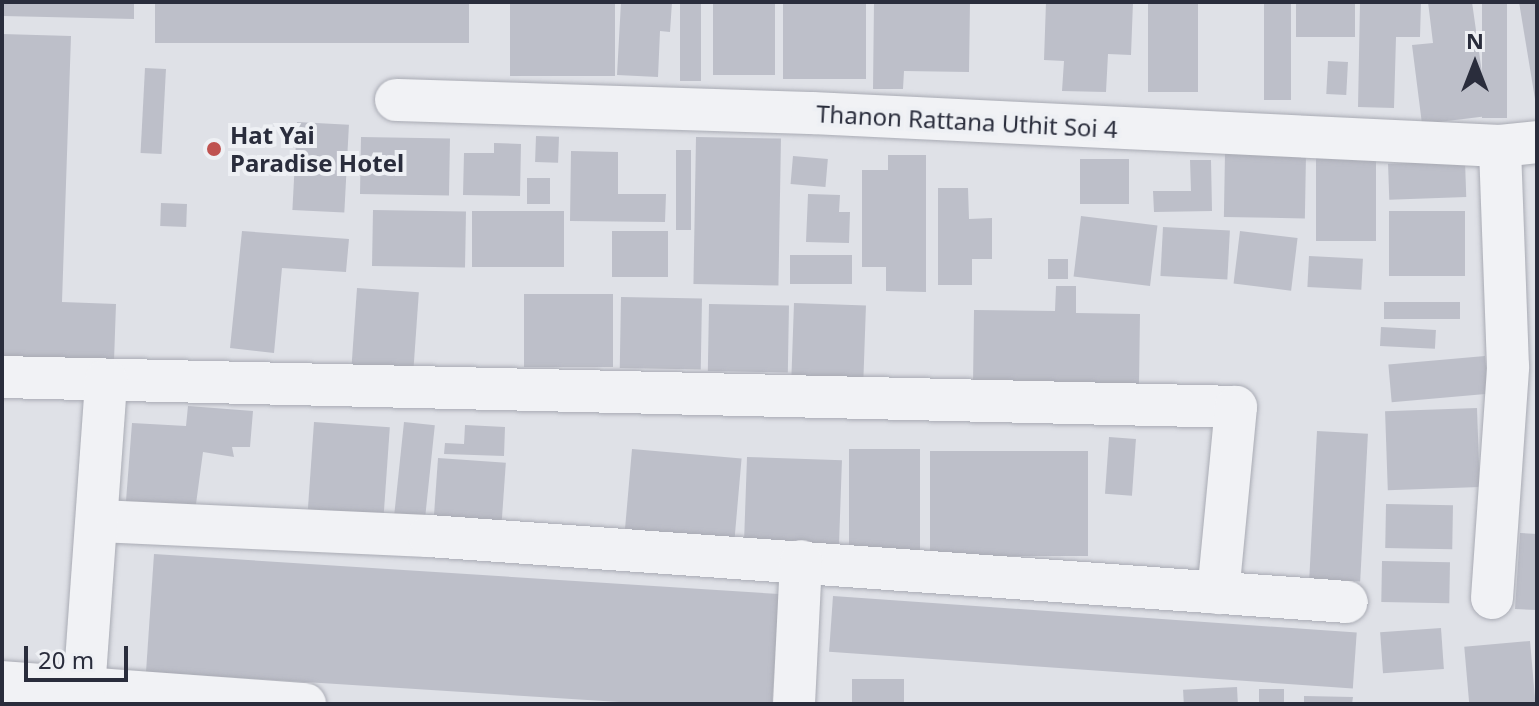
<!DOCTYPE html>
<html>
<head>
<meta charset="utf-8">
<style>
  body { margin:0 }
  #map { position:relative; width:1539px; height:706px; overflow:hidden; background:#dfe1e7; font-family:"Noto Sans",sans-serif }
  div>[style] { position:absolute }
  .building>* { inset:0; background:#bdbfc9; transform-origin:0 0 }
  .roads { filter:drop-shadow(0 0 2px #a9abb4) drop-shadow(0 0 2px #a9abb4) }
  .street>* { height:42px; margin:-21px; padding:0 21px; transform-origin:21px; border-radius:21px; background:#f1f2f5 }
  .dots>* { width:22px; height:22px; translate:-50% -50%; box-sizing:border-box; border:4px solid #eef0f4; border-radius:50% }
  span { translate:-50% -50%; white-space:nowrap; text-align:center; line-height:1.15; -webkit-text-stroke:8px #eef0f4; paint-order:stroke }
  .street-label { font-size:24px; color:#2a2d3c }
  .poi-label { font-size:24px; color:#2a2d3c; font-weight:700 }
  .left { translate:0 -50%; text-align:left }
  .frame { position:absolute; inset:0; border:4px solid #2a2d3c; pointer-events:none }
  .north { position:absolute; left:1435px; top:24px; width:80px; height:80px; -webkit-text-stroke:6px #eef0f4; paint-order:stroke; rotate:0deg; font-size:22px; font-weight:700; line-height:32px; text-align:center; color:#2a2d3c }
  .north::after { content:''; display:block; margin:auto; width:28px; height:36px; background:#2a2d3c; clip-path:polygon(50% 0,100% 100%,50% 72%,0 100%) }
  .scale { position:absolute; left:24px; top:646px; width:104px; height:36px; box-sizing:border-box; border:4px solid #2a2d3c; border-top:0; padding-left:10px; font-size:24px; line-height:28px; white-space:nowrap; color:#2a2d3c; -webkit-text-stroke:6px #eef0f4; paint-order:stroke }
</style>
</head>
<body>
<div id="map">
  <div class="building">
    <div style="clip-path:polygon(3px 2px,134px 2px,134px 19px,3px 16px)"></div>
    <div style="left:155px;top:2px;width:314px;height:41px"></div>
    <div style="left:510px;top:2px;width:105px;height:74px"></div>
    <div style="clip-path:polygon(621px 2px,672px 2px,670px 32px,660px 31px,658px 77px,617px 75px)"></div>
    <div style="left:680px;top:2px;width:21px;height:79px"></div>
    <div style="left:713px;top:2px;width:62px;height:73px"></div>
    <div style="left:783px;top:2px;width:83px;height:77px"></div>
    <div style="clip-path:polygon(874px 2px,970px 2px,969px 72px,904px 71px,903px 89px,873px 89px)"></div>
    <div style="clip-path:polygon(1046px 2px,1133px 2px,1131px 55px,1108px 54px,1106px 92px,1062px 91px,1064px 61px,1044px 60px)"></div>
    <div style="left:1148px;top:2px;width:50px;height:90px"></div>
    <div style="left:1264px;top:2px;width:27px;height:98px"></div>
    <div style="left:1296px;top:2px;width:59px;height:35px"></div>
    <div style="clip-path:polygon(1360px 2px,1421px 2px,1420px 37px,1396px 37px,1394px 108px,1358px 107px)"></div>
    <div style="clip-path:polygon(1428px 2px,1472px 2px,1488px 116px,1422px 124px,1412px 45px,1433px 43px)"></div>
    <div style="left:1482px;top:2px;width:25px;height:116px"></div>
    <div style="clip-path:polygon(1519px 2px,1537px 2px,1537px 99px,1535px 99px)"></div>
    <div style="clip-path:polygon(2px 34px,71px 36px,62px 302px,116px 304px,114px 361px,2px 357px)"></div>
    <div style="left:1328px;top:61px;width:20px;height:33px;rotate:3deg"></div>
    <div style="left:145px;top:68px;width:21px;height:85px;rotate:3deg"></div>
    <div style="left:297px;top:122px;width:52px;height:88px;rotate:3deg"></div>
    <div style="left:536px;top:136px;width:23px;height:26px;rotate:2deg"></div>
    <div style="left:361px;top:137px;width:89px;height:57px;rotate:1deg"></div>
    <div style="left:696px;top:137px;width:85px;height:147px;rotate:1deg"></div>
    <div style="clip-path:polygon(494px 143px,521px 144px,520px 196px,463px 195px,464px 153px,494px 153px)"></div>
    <div style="left:676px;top:150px;width:15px;height:80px"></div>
    <div style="clip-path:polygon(571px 151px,618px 152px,618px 194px,666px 194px,665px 222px,570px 221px)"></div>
    <div style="left:1225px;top:153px;width:81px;height:64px;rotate:1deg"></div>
    <div style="clip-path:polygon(888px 155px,926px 155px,926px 292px,886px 291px,886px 267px,862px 267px,862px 170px,888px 170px)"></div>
    <div style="left:1316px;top:155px;width:60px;height:86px"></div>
    <div style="left:793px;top:156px;width:35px;height:28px;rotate:5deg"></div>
    <div style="left:1080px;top:159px;width:49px;height:45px"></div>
    <div style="clip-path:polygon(1190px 160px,1211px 160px,1212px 211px,1154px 212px,1153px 191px,1191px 191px)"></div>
    <div style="left:1465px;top:161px;width:36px;height:77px;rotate:88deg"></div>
    <div style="left:527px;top:178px;width:23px;height:26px"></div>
    <div style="clip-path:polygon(938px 188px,968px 188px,969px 219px,992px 218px,992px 259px,972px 259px,972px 285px,938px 285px)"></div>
    <div style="clip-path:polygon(808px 194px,840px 195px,839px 212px,850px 212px,849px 243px,806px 242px)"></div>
    <div style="left:161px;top:203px;width:26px;height:23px;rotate:2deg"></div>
    <div style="left:373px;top:210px;width:93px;height:56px;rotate:1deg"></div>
    <div style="left:472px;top:211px;width:92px;height:56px"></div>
    <div style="left:1465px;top:211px;width:65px;height:76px;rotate:90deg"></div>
    <div style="left:1081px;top:216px;width:77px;height:61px;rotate:7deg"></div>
    <div style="left:1163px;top:227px;width:67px;height:49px;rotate:3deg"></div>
    <div style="clip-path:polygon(242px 231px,349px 239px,346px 272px,282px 268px,274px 353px,230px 348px)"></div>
    <div style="left:612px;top:231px;width:56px;height:46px"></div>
    <div style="left:1240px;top:231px;width:58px;height:53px;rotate:7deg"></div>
    <div style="left:852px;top:255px;width:29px;height:62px;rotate:90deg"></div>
    <div style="left:1309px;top:256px;width:54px;height:31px;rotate:3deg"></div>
    <div style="left:1068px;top:259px;width:20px;height:20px;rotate:90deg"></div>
    <div style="clip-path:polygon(1056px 286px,1076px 286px,1076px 313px,1140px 314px,1139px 385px,973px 384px,974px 310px,1055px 311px)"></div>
    <div style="left:357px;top:288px;width:62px;height:83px;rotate:4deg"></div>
    <div style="left:613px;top:294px;width:73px;height:89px;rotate:90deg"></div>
    <div style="left:621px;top:297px;width:81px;height:71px;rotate:1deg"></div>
    <div style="left:1384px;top:302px;width:76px;height:17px"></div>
    <div style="left:794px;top:303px;width:72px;height:75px;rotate:2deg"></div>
    <div style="left:709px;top:304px;width:80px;height:67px;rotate:1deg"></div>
    <div style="left:1381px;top:327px;width:55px;height:19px;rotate:3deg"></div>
    <div style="left:1485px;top:356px;width:38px;height:97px;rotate:85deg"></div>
    <div style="clip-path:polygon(188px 406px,253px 411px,250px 447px,232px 447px,234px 457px,203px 452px,194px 519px,125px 514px,132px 423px,186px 426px)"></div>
    <div style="left:1477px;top:408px;width:79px;height:92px;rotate:88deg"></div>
    <div style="left:314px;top:422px;width:76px;height:98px;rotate:4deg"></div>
    <div style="left:404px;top:422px;width:31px;height:95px;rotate:6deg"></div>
    <div style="clip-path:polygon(465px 425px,505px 427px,504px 456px,444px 454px,445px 443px,464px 444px)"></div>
    <div style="left:1317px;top:431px;width:51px;height:148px;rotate:3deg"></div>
    <div style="left:1109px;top:437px;width:27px;height:57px;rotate:4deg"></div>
    <div style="left:632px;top:449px;width:110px;height:81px;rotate:5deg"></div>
    <div style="left:849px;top:449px;width:71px;height:105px"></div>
    <div style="left:930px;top:451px;width:158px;height:105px"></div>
    <div style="left:747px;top:457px;width:95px;height:90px;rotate:2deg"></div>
    <div style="left:438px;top:458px;width:68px;height:71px;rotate:4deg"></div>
    <div style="left:1386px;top:504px;width:67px;height:44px;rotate:1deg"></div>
    <div style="clip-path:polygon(1520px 533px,1537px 534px,1537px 610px,1515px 609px)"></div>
    <div style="clip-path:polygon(154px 554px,779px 594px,772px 704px,651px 704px,146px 672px)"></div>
    <div style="left:1382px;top:561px;width:68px;height:41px;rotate:1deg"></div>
    <div style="left:833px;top:596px;width:525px;height:56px;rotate:4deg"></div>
    <div style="left:1441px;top:628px;width:41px;height:61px;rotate:86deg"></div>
    <div style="left:1530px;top:641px;width:63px;height:66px;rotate:85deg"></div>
    <div style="left:852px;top:679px;width:52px;height:25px"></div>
    <div style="left:1237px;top:687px;width:17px;height:54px;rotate:87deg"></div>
    <div style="left:1284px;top:689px;width:15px;height:25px;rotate:90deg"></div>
    <div style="clip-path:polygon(1304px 696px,1353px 697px,1352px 704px,1304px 704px)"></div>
  </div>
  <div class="roads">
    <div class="street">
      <div style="left:396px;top:100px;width:416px;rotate:1.8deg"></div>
      <div style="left:812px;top:113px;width:689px;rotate:2.75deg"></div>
      <div style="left:1500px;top:146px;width:37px;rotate:-6deg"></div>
      <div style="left:2px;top:377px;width:1234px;rotate:1.39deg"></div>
      <div style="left:1236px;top:407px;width:187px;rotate:95.5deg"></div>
      <div style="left:98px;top:521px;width:331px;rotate:2.6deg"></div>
      <div style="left:429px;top:536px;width:920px;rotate:4.11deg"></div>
      <div style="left:1492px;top:598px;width:232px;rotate:-86deg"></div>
      <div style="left:1508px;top:367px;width:221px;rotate:-92.1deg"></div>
      <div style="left:2px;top:682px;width:304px;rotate:4.2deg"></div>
      <div style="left:83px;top:704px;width:325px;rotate:-85.9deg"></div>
      <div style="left:794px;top:704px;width:143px;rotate:-87.2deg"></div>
    </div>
  </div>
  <div class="dots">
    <div style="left:214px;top:149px;background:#bf5250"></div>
  </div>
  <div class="street-label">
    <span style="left:967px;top:121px;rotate:3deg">Thanon Rattana Uthit Soi 4</span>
  </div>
  <div class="poi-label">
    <span class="left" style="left:230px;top:149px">Hat Yai<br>Paradise Hotel</span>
  </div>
  <div class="frame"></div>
  <div class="north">N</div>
  <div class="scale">20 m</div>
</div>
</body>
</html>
